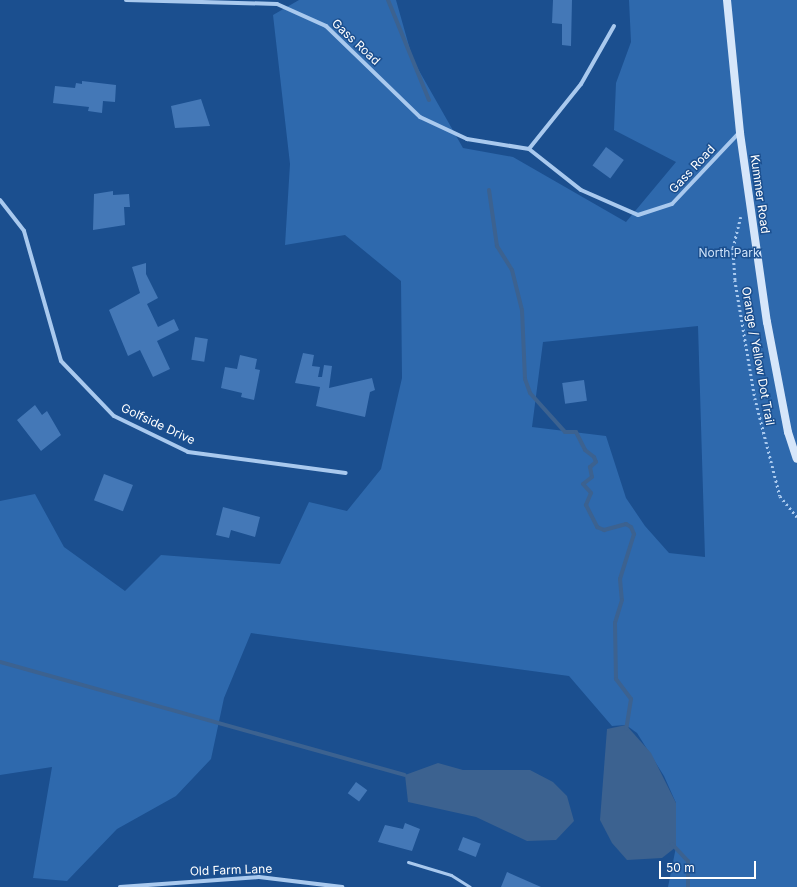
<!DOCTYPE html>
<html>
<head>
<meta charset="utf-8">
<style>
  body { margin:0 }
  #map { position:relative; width:797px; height:887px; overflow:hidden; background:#1b4f8f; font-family:Inter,sans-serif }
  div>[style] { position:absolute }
  .green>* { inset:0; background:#2e69ad }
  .water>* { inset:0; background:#3c6290 }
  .stream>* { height:4px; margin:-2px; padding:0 2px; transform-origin:2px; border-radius:2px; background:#3c6290 }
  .building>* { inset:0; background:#4478b7; transform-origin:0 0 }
  .path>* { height:2.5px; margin-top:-1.25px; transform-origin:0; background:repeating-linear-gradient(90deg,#a9c9ee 0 2px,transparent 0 5px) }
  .lane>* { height:3px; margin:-1.5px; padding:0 1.5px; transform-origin:1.5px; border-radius:1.5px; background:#a9c9ee }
  .street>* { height:4px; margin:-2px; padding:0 2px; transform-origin:2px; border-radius:2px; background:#a9c9ee }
  .secondary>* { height:8px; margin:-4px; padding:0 4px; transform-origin:4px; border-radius:4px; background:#d6e6fa }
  span { translate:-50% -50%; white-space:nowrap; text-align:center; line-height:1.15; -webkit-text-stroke:3px #1b4f8f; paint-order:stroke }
  .street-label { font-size:12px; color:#fff }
  .park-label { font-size:12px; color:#cfe3fa }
  .scale { position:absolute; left:659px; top:861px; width:97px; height:18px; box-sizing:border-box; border:2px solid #fff; border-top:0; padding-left:5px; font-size:12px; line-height:14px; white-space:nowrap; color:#fff; -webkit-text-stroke:3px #1b4f8f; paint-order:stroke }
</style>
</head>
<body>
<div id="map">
  <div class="green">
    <div style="clip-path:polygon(evenodd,299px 0,396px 0,413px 60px,463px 148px,513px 157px,626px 222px,676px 162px,614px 130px,616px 83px,631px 42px,629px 0,797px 0,797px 887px,668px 887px,676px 847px,676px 803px,664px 776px,637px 733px,626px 725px,612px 726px,569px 676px,251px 633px,224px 698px,211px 759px,176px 796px,117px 829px,67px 881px,33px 878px,52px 767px,0 775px,0 501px,35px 494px,64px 547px,125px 591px,161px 555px,280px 564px,309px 502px,347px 511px,381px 469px,402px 378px,401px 281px,345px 235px,285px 245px,290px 164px,273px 15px,299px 0,698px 326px,705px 557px,669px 553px,645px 526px,626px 498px,606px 436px,532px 427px,543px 342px,698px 326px)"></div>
  </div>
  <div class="water">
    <div style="clip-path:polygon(626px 725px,651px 753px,676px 803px,676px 847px,662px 858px,627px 860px,612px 843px,600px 820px,607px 729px)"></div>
    <div style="clip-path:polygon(438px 763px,463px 770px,530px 770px,553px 782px,567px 796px,574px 821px,556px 840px,527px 841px,476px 817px,408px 802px,405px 775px)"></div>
  </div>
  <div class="stream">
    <div style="left:388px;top:0;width:108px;rotate:67.7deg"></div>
    <div style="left:489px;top:190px;width:57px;rotate:81.9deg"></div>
    <div style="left:497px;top:246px;width:28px;rotate:58deg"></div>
    <div style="left:512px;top:270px;width:41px;rotate:76deg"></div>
    <div style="left:522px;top:310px;width:69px;rotate:87.5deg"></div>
    <div style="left:525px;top:379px;width:15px;rotate:70deg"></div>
    <div style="left:530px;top:393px;width:52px;rotate:48.1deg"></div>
    <div style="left:565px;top:432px;width:11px"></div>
    <div style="left:576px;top:432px;width:20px;rotate:63deg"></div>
    <div style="left:585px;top:450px;width:11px;rotate:38deg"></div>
    <div style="left:594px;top:457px;width:5px;rotate:68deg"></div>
    <div style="left:596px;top:462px;width:8px;rotate:140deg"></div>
    <div style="left:590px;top:467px;width:10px;rotate:79deg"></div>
    <div style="left:592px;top:477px;width:11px;rotate:142deg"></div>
    <div style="left:583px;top:484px;width:12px;rotate:48deg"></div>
    <div style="left:591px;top:493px;width:13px;rotate:113deg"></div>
    <div style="left:586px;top:505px;width:25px;rotate:63deg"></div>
    <div style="left:597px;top:527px;width:8px;rotate:23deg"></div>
    <div style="left:604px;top:530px;width:23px;rotate:-15deg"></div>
    <div style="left:626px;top:524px;width:6px;rotate:31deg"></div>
    <div style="left:631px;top:527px;width:8px;rotate:67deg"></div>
    <div style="left:634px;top:534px;width:47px;rotate:107.3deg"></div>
    <div style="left:620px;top:579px;width:21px;rotate:85deg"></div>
    <div style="left:622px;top:600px;width:24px;rotate:107deg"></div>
    <div style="left:615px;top:623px;width:56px;rotate:89deg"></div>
    <div style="left:616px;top:679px;width:25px;rotate:53deg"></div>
    <div style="left:631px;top:699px;width:30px;rotate:99deg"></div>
    <div style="left:0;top:662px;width:420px;rotate:15.6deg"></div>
    <div style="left:672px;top:844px;width:23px;rotate:47deg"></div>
    <div style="left:688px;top:861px;width:26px;rotate:90deg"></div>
  </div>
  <div class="building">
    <div style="clip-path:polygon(553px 0,572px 0,571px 46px,562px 45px,562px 24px,552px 23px)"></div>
    <div style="clip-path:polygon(82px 81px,116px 85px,115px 102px,103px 101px,102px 113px,88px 111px,89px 107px,53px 103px,55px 86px,75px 88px,76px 83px,82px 84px)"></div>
    <div style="clip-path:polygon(201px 99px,210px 126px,175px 128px,171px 106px)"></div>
    <div style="left:606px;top:147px;width:22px;height:23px;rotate:36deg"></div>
    <div style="clip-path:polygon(113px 191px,113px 195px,129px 194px,130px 207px,124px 207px,125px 225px,93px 230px,94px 194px)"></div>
    <div style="clip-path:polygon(146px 263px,146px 274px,158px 298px,147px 304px,158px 327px,174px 319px,179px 330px,157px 341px,170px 369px,153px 377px,140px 350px,128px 356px,109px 310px,140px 293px,132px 267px)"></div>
    <div style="left:195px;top:337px;width:13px;height:23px;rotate:9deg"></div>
    <div style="clip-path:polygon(303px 353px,314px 355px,312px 366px,320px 367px,318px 377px,322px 377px,324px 365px,332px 366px,329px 388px,372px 378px,375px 390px,370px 392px,365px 417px,316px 406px,320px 387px,295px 383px)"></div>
    <div style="clip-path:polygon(240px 355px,257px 359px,255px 369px,260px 370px,254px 400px,241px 397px,242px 393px,221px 388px,225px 367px,237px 369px)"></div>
    <div style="left:584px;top:380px;width:21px;height:22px;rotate:82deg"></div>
    <div style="clip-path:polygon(35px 405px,42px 415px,47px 411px,61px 435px,41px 451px,17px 420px)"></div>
    <div style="left:104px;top:474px;width:31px;height:28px;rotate:21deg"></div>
    <div style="clip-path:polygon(223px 507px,260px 517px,255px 537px,231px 530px,229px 538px,216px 535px)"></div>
    <div style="left:356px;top:782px;width:14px;height:14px;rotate:36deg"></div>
    <div style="clip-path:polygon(405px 823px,420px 829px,412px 851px,378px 842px,385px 825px,403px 829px)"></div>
    <div style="left:463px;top:837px;width:19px;height:14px;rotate:21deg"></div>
    <div style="clip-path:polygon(507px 872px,541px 887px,501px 887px)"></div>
  </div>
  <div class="path">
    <div style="left:741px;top:217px;width:32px;rotate:104deg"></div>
    <div style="left:733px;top:248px;width:32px;rotate:86deg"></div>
    <div style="left:735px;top:280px;width:120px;rotate:80.4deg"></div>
    <div style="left:755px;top:398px;width:101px;rotate:75.7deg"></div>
    <div style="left:780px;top:496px;width:27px;rotate:51deg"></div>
  </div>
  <div class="lane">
    <div style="left:408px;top:862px;width:45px;rotate:16.8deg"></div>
    <div style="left:451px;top:875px;width:22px;rotate:32deg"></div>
  </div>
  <div class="street">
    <div style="left:126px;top:0;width:151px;rotate:1.5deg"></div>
    <div style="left:277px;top:4px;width:54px;rotate:24.2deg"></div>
    <div style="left:326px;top:26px;width:131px;rotate:44.1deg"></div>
    <div style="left:420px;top:117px;width:52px;rotate:25.1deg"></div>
    <div style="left:467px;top:139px;width:63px;rotate:9.2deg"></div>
    <div style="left:614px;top:26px;width:67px;rotate:119.6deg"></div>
    <div style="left:581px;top:84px;width:83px;rotate:128.7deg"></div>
    <div style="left:529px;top:149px;width:66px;rotate:38.3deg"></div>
    <div style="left:581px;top:190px;width:62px;rotate:23.7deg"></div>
    <div style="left:638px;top:215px;width:36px;rotate:-18deg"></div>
    <div style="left:672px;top:204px;width:98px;rotate:-46.7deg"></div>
    <div style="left:0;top:200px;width:39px;rotate:52deg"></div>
    <div style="left:24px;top:231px;width:135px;rotate:74.1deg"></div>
    <div style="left:61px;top:361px;width:76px;rotate:46.1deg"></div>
    <div style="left:114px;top:416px;width:82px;rotate:25.9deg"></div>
    <div style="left:188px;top:452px;width:159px;rotate:7.6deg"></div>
    <div style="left:120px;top:887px;width:139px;rotate:-4.1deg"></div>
    <div style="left:259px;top:877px;width:84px;rotate:6.9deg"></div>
  </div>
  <div class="secondary">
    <div style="left:727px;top:0;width:134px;rotate:84.4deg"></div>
    <div style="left:740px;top:133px;width:191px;rotate:81.9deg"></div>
    <div style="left:767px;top:322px;width:112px;rotate:79.2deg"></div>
    <div style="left:788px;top:432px;width:28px;rotate:72deg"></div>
  </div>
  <div class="street-label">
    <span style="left:356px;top:42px;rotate:43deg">Gass Road</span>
    <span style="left:692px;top:169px;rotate:-47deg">Gass Road</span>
    <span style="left:760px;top:194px;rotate:82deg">Kummer Road</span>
    <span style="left:758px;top:356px;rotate:80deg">Orange / Yellow Dot Trail</span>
    <span style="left:158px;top:424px;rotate:25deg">Golfside Drive</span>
    <span style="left:231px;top:870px;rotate:-2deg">Old Farm Lane</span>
  </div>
  <div class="park-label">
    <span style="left:729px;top:253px">North Park</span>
  </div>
  <div class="scale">50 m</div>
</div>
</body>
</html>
